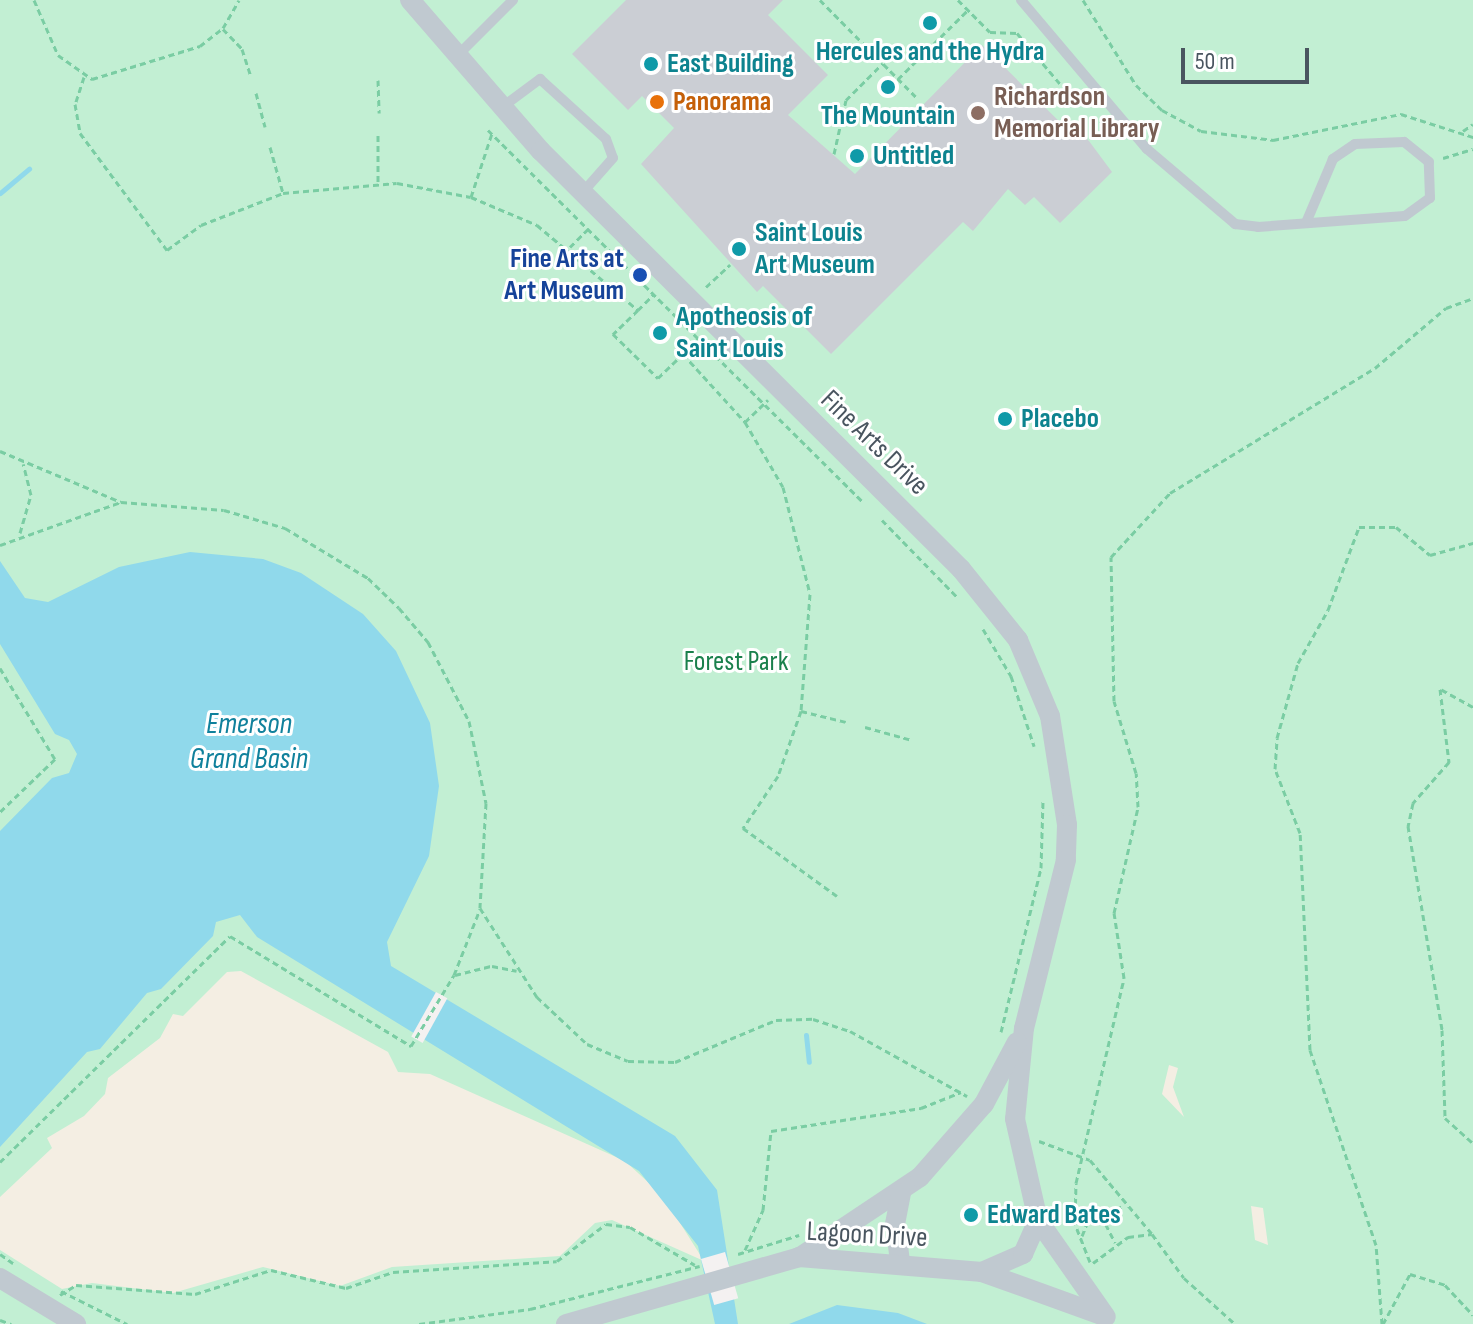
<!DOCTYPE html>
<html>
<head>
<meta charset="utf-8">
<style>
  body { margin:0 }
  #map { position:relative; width:1473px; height:1324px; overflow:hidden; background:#f4f1f1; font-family:"Sofia Sans Condensed",sans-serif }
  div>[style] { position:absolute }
  .green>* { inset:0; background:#c2efd3; transform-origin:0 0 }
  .sand>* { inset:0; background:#f4eee3 }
  .water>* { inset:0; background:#90d9eb }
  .pier>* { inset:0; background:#f4f1f1; transform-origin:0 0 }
  .stream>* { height:5px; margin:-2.5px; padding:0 2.5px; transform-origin:2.5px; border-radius:2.5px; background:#90d9eb }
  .building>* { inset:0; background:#cbced4 }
  .path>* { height:3px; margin-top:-1.5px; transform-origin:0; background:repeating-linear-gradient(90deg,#7acda3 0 6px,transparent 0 10px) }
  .lane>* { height:10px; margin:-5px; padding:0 5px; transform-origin:5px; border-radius:5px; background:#c0c9d0 }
  .street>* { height:20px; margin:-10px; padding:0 10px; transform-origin:10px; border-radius:10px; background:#c0c9d0 }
  .dots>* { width:22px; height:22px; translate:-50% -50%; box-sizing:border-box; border:4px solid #fff; border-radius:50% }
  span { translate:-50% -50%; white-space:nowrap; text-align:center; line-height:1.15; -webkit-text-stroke:6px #fff; paint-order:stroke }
  .culture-label { font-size:28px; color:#0d838f; font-weight:700 }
  .left { translate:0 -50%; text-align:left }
  .education-label { font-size:28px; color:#785e54; font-weight:700 }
  .food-label { font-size:28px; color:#c56008; font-weight:700 }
  .transit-label { font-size:28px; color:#164399; font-weight:700 }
  .right { translate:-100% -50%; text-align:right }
  .street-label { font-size:28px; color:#49555f }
  .park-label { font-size:28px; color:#1a804c }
  .water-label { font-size:30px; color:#10819c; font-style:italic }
  .scale { position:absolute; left:1181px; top:48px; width:128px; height:36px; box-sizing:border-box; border:4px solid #49555f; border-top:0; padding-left:10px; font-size:24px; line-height:28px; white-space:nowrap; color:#49555f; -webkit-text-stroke:6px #fff; paint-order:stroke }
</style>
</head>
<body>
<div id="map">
  <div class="green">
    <div style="left:0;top:0;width:1473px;height:1324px"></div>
  </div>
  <div class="sand">
    <div style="clip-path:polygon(241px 971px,388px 1052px,398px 1072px,430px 1074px,625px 1161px,663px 1196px,704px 1261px,612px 1220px,595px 1223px,560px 1256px,392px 1267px,340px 1286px,263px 1267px,173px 1293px,92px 1283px,62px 1289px,0 1250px,0 1197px,52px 1148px,47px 1138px,84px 1116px,105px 1094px,108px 1078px,160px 1038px,173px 1014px,183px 1016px,227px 972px)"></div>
    <div style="clip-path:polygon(1169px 1065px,1178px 1068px,1173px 1087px,1184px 1117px,1162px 1094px)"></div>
    <div style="clip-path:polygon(1251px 1206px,1263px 1208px,1268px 1245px,1255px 1240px)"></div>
  </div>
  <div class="water">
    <div style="clip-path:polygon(190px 552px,263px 559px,301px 573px,363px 614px,396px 651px,430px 723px,439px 786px,429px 856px,387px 942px,391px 966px,675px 1136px,717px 1190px,738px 1324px,715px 1324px,698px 1246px,639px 1171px,257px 937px,240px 915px,216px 922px,213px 936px,161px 989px,147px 993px,100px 1049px,87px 1052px,0 1147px,0 831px,52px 778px,69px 773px,77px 754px,69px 740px,55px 734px,0 644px,0 561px,25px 598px,48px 602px,119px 567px)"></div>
    <div style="clip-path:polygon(837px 1305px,898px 1313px,927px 1324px,789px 1324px)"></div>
  </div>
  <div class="pier">
    <div style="left:436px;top:992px;width:13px;height:51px;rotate:29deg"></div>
    <div style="left:725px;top:1252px;width:48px;height:25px;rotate:74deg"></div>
  </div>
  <div class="stream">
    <div style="left:0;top:193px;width:38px;rotate:-40deg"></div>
    <div style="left:806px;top:1035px;width:27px;rotate:84deg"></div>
  </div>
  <div class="building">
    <div style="clip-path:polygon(626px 0,783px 0,768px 15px,828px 75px,788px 115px,855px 174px,982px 45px,1074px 136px,1079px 132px,1089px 141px,1112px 172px,1060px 223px,1034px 197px,1025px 205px,1008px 189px,973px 231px,963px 222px,831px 354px,763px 286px,757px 292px,641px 164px,674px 128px,642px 96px,628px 110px,572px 54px)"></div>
  </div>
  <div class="path">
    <div style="left:34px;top:0;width:60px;rotate:66.4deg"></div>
    <div style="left:58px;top:55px;width:42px;rotate:35.2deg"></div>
    <div style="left:92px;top:79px;width:113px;rotate:-17deg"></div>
    <div style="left:200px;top:46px;width:29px;rotate:-38deg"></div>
    <div style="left:223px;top:28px;width:32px;rotate:-60deg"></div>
    <div style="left:820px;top:0;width:136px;rotate:45.3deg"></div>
    <div style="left:958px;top:0;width:45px;rotate:45deg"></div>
    <div style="left:990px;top:32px;width:27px;rotate:2deg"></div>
    <div style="left:1017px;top:33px;width:87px;rotate:49.7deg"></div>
    <div style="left:1073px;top:99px;width:12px;rotate:-35deg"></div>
    <div style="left:1083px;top:0;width:100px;rotate:58.1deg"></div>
    <div style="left:1136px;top:85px;width:36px;rotate:44deg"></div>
    <div style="left:1162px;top:110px;width:44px;rotate:28.3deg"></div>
    <div style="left:1201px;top:131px;width:73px;rotate:7.1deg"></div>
    <div style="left:1273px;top:140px;width:131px;rotate:-11.5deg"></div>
    <div style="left:1401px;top:114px;width:76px;rotate:17.7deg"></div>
    <div style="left:223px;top:29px;width:28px;rotate:46deg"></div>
    <div style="left:242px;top:49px;width:28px;rotate:72deg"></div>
    <div style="left:84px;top:77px;width:28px;rotate:108deg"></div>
    <div style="left:75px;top:104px;width:29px;rotate:80deg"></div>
    <div style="left:80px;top:133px;width:146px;rotate:53.4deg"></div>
    <div style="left:167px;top:250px;width:42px;rotate:-36.3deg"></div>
    <div style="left:201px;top:225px;width:88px;rotate:-21.3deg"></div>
    <div style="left:283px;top:193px;width:114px;rotate:-5deg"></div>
    <div style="left:397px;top:183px;width:75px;rotate:10.7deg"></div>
    <div style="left:471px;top:197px;width:72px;rotate:23deg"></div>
    <div style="left:537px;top:225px;width:132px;rotate:40.1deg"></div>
    <div style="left:638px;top:310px;width:23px;rotate:-45deg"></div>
    <div style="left:898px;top:79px;width:98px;rotate:-44.6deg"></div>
    <div style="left:378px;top:80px;width:33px;rotate:88deg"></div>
    <div style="left:256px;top:93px;width:35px;rotate:75deg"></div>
    <div style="left:488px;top:130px;width:528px;rotate:44.77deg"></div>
    <div style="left:1463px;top:131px;width:12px;rotate:-35deg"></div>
    <div style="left:270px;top:147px;width:48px;rotate:74.2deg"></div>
    <div style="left:834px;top:154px;width:55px;rotate:-77.5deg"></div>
    <div style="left:846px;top:100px;width:52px;rotate:-45deg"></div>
    <div style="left:1443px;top:158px;width:31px;rotate:-17deg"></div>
    <div style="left:378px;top:182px;width:49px;rotate:-90deg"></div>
    <div style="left:471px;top:197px;width:67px;rotate:-71.8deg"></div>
    <div style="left:570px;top:247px;width:28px;rotate:-45deg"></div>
    <div style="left:706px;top:287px;width:33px;rotate:-43deg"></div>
    <div style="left:638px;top:310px;width:35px;rotate:136deg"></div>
    <div style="left:613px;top:334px;width:63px;rotate:44.4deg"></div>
    <div style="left:658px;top:378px;width:35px;rotate:-44deg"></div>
    <div style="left:699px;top:338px;width:23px;rotate:135deg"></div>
    <div style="left:683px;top:354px;width:92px;rotate:47.6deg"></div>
    <div style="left:745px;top:422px;width:75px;rotate:59.7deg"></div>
    <div style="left:783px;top:487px;width:110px;rotate:75.8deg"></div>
    <div style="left:810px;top:594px;width:117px;rotate:94.4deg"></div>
    <div style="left:801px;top:711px;width:69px;rotate:109.5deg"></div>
    <div style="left:778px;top:776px;width:63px;rotate:123.9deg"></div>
    <div style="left:743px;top:828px;width:116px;rotate:35.9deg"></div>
    <div style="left:745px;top:422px;width:32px;rotate:-44deg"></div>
    <div style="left:0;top:451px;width:131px;rotate:22.9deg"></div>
    <div style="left:121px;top:502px;width:103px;rotate:4.4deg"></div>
    <div style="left:224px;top:510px;width:64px;rotate:16.4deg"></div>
    <div style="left:285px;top:528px;width:97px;rotate:31.1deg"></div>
    <div style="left:368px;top:578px;width:43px;rotate:44.1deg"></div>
    <div style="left:399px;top:608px;width:45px;rotate:49.5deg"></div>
    <div style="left:428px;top:642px;width:89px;rotate:62.6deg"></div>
    <div style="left:469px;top:721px;width:84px;rotate:78.3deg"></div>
    <div style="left:486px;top:803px;width:105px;rotate:93.3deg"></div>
    <div style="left:480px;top:908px;width:106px;rotate:57.4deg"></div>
    <div style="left:537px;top:997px;width:69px;rotate:43.2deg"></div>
    <div style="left:587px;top:1044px;width:44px;rotate:22.5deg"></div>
    <div style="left:628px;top:1061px;width:47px;rotate:1.2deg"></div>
    <div style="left:675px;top:1062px;width:109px;rotate:-22.6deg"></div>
    <div style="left:776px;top:1020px;width:37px;rotate:-2deg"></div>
    <div style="left:813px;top:1019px;width:39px;rotate:18deg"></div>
    <div style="left:850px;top:1031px;width:134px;rotate:29.1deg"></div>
    <div style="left:882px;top:520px;width:109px;rotate:45.7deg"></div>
    <div style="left:20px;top:533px;width:40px;rotate:-74deg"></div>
    <div style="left:31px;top:495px;width:32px;rotate:-104deg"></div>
    <div style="left:0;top:545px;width:128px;rotate:-19.6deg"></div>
    <div style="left:983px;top:629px;width:55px;rotate:59.2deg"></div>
    <div style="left:1011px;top:676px;width:74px;rotate:71.8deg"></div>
    <div style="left:0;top:668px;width:106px;rotate:58.9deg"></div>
    <div style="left:55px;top:759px;width:76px;rotate:136.1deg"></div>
    <div style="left:1473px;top:707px;width:38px;rotate:-151deg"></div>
    <div style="left:1440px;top:689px;width:74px;rotate:83deg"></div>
    <div style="left:1449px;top:762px;width:55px;rotate:131.3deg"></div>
    <div style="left:1413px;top:803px;width:24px;rotate:102deg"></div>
    <div style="left:1408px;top:826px;width:207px;rotate:80.5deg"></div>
    <div style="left:1442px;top:1030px;width:88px;rotate:88deg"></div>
    <div style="left:1445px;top:1118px;width:38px;rotate:42deg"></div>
    <div style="left:801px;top:711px;width:46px;rotate:13.7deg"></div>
    <div style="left:865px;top:727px;width:49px;rotate:15.5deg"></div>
    <div style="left:455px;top:975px;width:38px;rotate:-14deg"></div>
    <div style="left:492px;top:966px;width:25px;rotate:11deg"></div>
    <div style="left:1001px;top:1032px;width:169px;rotate:-76.3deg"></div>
    <div style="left:1041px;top:868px;width:67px;rotate:-88.3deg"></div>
    <div style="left:1039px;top:1141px;width:54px;rotate:20.4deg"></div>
    <div style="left:1090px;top:1160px;width:97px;rotate:50deg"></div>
    <div style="left:0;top:1162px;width:322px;rotate:-44.5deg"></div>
    <div style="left:230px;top:936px;width:212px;rotate:31.3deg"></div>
    <div style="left:411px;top:1046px;width:83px;rotate:-58.8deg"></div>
    <div style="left:454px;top:975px;width:71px;rotate:-68.5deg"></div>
    <div style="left:1101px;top:1215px;width:31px;rotate:63deg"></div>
    <div style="left:1082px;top:1236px;width:16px;rotate:-68deg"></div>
    <div style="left:1088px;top:1221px;width:38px;rotate:-23deg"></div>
    <div style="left:745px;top:1250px;width:44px;rotate:-65.8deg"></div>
    <div style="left:763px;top:1210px;width:79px;rotate:-84.2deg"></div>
    <div style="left:771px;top:1131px;width:152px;rotate:-8.7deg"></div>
    <div style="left:921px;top:1108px;width:43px;rotate:-21.8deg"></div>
    <div style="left:0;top:1254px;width:16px;rotate:35deg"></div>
    <div style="left:738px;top:1254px;width:64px;rotate:-17.3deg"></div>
    <div style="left:1090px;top:1262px;width:41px;rotate:-111.5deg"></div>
    <div style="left:1075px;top:1224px;width:41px;rotate:-88.6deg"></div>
    <div style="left:1076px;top:1183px;width:211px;rotate:-76.8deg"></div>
    <div style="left:1124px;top:978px;width:66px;rotate:-98.7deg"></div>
    <div style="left:1114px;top:913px;width:109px;rotate:-77.2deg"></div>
    <div style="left:1138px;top:807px;width:34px;rotate:-93deg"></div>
    <div style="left:1136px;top:773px;width:75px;rotate:-107deg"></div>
    <div style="left:1114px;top:701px;width:144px;rotate:-91.2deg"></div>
    <div style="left:1111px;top:557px;width:87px;rotate:-47.3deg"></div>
    <div style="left:1170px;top:493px;width:240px;rotate:-31.4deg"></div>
    <div style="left:1375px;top:368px;width:93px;rotate:-40.2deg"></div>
    <div style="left:1446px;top:308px;width:29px;rotate:-20deg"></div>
    <div style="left:1093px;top:1263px;width:44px;rotate:-36.6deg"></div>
    <div style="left:1128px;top:1237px;width:24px;rotate:-7deg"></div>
    <div style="left:1152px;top:1234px;width:54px;rotate:54deg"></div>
    <div style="left:1184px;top:1278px;width:69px;rotate:42deg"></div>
    <div style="left:61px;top:1291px;width:74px;rotate:26.6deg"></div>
    <div style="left:60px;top:1295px;width:19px;rotate:-32deg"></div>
    <div style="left:76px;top:1285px;width:119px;rotate:4.3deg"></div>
    <div style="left:195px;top:1294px;width:80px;rotate:-17.5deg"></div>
    <div style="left:271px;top:1270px;width:77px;rotate:13.5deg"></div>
    <div style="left:346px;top:1288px;width:50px;rotate:-18.8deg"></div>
    <div style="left:393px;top:1272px;width:164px;rotate:-3.8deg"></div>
    <div style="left:557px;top:1261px;width:61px;rotate:-37.1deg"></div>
    <div style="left:606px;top:1224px;width:24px;rotate:7deg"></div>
    <div style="left:630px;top:1227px;width:75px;rotate:30.3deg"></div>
    <div style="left:0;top:1320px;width:12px;rotate:20deg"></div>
    <div style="left:419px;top:1324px;width:112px;rotate:-7.7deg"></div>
    <div style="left:530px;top:1309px;width:175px;rotate:-14.2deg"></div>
    <div style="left:1382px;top:1324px;width:79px;rotate:-94.3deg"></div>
    <div style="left:1376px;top:1245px;width:206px;rotate:-108.7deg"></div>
    <div style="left:1310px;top:1050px;width:217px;rotate:-92.6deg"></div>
    <div style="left:1300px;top:833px;width:69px;rotate:-111.3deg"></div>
    <div style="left:1275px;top:769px;width:31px;rotate:-86deg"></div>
    <div style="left:1277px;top:738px;width:78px;rotate:-74.4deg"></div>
    <div style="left:1298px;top:663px;width:61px;rotate:-60.5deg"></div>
    <div style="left:1328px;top:610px;width:89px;rotate:-69.5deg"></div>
    <div style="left:1359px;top:527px;width:37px"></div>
    <div style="left:1396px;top:527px;width:44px;rotate:39.5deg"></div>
    <div style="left:1430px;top:555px;width:45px;rotate:-15.6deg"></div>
    <div style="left:1383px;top:1324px;width:57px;rotate:-61.6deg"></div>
    <div style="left:1410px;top:1274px;width:37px;rotate:17deg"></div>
    <div style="left:1445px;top:1285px;width:41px;rotate:47deg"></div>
  </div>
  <div class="lane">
    <div style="left:1021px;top:0;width:195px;rotate:49.8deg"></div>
    <div style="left:1147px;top:149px;width:116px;rotate:40.4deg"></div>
    <div style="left:1235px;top:224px;width:23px;rotate:7deg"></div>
    <div style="left:1258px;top:227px;width:147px;rotate:-4.3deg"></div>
    <div style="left:1405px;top:216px;width:31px;rotate:-36deg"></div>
    <div style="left:1430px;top:198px;width:36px;rotate:-92deg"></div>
    <div style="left:1429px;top:162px;width:32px;rotate:-141deg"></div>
    <div style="left:1404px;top:142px;width:49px;rotate:177.7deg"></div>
    <div style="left:1355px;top:144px;width:27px;rotate:146deg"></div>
    <div style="left:1333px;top:159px;width:69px;rotate:112.9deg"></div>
    <div style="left:458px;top:55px;width:78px;rotate:-45deg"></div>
    <div style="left:501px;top:108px;width:49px;rotate:-36.6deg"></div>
    <div style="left:540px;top:79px;width:89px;rotate:42.3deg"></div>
    <div style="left:606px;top:139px;width:20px;rotate:70deg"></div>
    <div style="left:613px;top:158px;width:45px;rotate:131.4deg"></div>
  </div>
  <div class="street">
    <div style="left:410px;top:0;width:200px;rotate:49.1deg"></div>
    <div style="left:541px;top:151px;width:593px;rotate:44.86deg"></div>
    <div style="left:961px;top:569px;width:91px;rotate:51.2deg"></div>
    <div style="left:1018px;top:640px;width:82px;rotate:67.2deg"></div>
    <div style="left:1050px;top:716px;width:110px;rotate:81.1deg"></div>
    <div style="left:1067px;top:825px;width:35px;rotate:92deg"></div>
    <div style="left:1066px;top:860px;width:173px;rotate:104deg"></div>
    <div style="left:1024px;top:1028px;width:91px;rotate:95.6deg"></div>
    <div style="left:1015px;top:1119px;width:104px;rotate:77.2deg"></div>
    <div style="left:1038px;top:1220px;width:118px;rotate:55deg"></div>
    <div style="left:800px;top:1257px;width:144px;rotate:-33.7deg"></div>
    <div style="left:920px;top:1177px;width:97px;rotate:-48.8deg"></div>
    <div style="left:984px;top:1104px;width:70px;rotate:-62deg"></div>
    <div style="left:900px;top:1262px;width:38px;rotate:-97deg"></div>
    <div style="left:895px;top:1224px;width:31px;rotate:-79deg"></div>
    <div style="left:982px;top:1272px;width:45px;rotate:-23.7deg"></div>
    <div style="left:1023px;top:1254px;width:37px;rotate:-66deg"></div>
    <div style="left:0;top:1278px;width:89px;rotate:31.2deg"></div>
    <div style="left:566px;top:1324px;width:242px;rotate:-16deg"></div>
    <div style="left:799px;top:1257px;width:184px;rotate:4.7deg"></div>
    <div style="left:982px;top:1272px;width:130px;rotate:19.8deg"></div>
  </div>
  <div class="dots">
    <div style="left:930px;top:23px;background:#0f9aa8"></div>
    <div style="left:651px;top:64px;background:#0f9aa8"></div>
    <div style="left:888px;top:87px;background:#0f9aa8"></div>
    <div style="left:657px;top:102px;background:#e8710a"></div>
    <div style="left:978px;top:113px;background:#8d6e63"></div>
    <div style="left:857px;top:156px;background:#0f9aa8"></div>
    <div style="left:739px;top:249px;background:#0f9aa8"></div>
    <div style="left:640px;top:275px;background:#1a4fb4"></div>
    <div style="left:660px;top:333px;background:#0f9aa8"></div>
    <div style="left:1005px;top:419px;background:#0f9aa8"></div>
    <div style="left:971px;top:1215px;background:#0f9aa8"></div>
  </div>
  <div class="culture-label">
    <span style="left:930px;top:52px">Hercules and the Hydra</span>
    <span class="left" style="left:667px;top:64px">East Building</span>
    <span style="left:888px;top:116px">The Mountain</span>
    <span class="left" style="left:873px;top:156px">Untitled</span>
    <span class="left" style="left:755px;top:249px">Saint Louis<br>Art Museum</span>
    <span class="left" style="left:676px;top:333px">Apotheosis of<br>Saint Louis</span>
    <span class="left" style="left:1021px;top:419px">Placebo</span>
    <span class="left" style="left:987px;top:1215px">Edward Bates</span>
  </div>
  <div class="education-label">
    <span class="left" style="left:994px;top:113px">Richardson<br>Memorial Library</span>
  </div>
  <div class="food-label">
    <span class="left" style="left:673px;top:102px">Panorama</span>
  </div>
  <div class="transit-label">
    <span class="right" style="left:624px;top:275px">Fine Arts at<br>Art Museum</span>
  </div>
  <div class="street-label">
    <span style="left:874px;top:443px;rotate:44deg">Fine Arts Drive</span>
    <span style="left:867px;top:1235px;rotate:3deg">Lagoon Drive</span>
  </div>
  <div class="park-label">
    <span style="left:736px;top:662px">Forest Park</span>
  </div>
  <div class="water-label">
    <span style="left:249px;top:741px">Emerson<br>Grand Basin</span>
  </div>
  <div class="scale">50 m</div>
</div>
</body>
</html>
